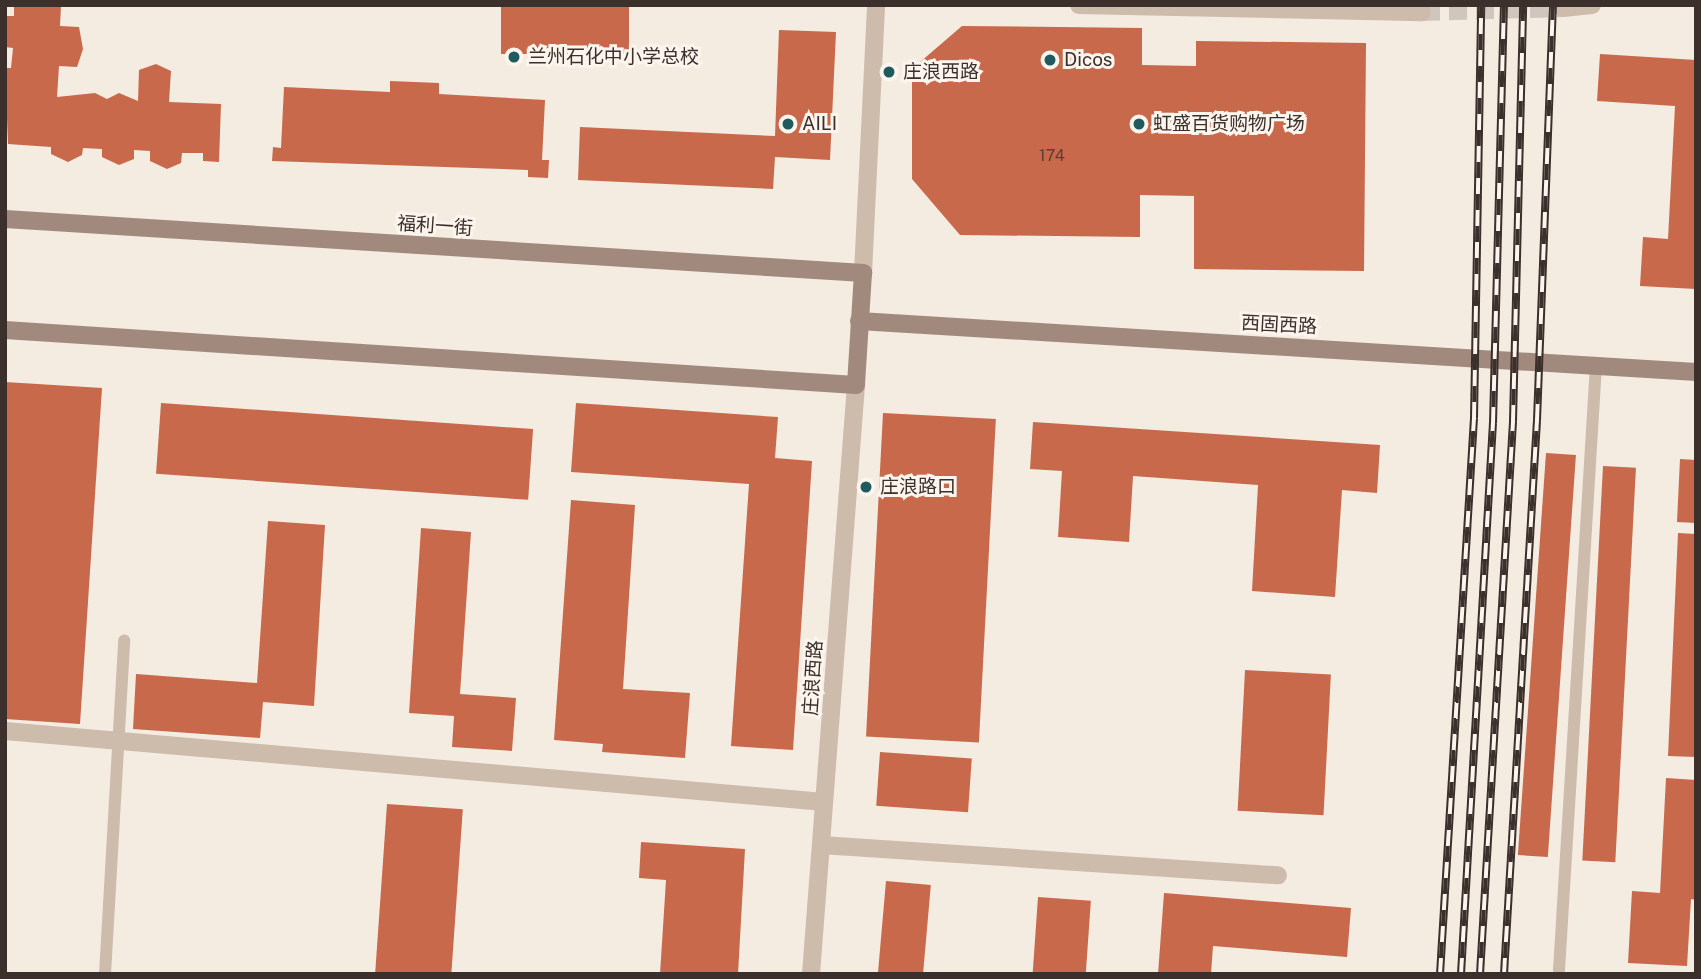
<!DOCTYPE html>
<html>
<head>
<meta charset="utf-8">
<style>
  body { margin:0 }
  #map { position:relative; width:1701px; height:979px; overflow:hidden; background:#f4ebe1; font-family:"Public Sans","Noto Sans SC",sans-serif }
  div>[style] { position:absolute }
  .building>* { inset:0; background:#c8694b; transform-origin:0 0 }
  .pedestrian-tunnel>* { height:18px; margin-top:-9px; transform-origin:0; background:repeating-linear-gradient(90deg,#cfc6bd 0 18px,transparent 0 27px) }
  .service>* { height:12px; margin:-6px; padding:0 6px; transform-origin:6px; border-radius:6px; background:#cdbbac }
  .pedestrian>* { height:18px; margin:-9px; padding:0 9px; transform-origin:9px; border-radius:9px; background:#cdbbac }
  .minor>* { height:18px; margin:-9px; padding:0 9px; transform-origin:9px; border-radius:9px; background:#cdbbac }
  .tertiary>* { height:18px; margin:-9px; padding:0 9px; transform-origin:9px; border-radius:9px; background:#cdbbac }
  .secondary>* { height:18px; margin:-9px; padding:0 9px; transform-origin:9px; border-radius:9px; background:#a18a7d }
  .rail>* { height:8px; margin-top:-4px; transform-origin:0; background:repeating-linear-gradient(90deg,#fbf5ee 0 16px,#3b302b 0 32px); box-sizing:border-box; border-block:2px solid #3b302b }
  .dots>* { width:19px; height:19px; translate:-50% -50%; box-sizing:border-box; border:4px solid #fbf5ee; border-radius:50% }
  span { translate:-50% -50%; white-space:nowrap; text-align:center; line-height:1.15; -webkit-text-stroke:6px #fbf5ee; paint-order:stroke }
  .number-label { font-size:16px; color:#5e3e33 }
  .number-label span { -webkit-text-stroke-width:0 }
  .poi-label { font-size:19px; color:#3b302b }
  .left { translate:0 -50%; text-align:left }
  .street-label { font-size:19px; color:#3b302b }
  .frame { position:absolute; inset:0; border:7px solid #3b302b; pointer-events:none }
</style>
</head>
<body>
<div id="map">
  <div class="building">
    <div style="clip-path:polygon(14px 5px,61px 5px,60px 26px,79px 27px,83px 49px,77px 67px,59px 66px,57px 97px,95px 93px,107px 99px,119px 93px,138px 101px,139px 70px,156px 64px,171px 71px,169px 102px,221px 104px,219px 162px,203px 161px,203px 153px,182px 153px,181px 163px,167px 169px,150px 161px,150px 151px,134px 150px,134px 159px,119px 165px,102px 157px,102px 149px,83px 148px,82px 155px,68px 162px,51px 154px,51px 147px,8px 144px,5px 68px,11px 68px,13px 48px,5px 47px,5px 16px,14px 16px)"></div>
    <div style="left:501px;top:5px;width:128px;height:49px"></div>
    <div style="clip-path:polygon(962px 26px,1142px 28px,1142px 65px,1196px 66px,1196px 41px,1366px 43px,1364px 271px,1194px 269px,1194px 196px,1140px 195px,1140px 237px,960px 235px,912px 179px,912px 69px)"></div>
    <div style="clip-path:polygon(779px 30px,836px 32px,830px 160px,775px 157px,773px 189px,578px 180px,580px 127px,775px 136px)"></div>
    <div style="clip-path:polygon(1600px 54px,1696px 60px,1696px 289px,1640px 286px,1643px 237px,1668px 239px,1675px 106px,1597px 101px)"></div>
    <div style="clip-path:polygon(390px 81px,439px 83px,439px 94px,545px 100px,542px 160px,549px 160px,548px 178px,528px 177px,528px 170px,272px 161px,273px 147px,281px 148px,284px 87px,390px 92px)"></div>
    <div style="clip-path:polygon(5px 382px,102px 388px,80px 724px,5px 719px)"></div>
    <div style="left:161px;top:403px;width:373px;height:71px;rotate:4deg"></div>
    <div style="clip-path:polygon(576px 403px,778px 417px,775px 458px,812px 461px,793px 750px,731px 746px,749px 484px,571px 472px)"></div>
    <div style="left:883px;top:413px;width:113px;height:324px;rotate:3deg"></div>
    <div style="clip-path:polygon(1033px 422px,1380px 445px,1377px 493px,1342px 490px,1335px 597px,1252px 591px,1258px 485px,1133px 476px,1129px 542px,1058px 537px,1062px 471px,1030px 469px)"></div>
    <div style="left:1546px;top:453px;width:30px;height:403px;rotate:4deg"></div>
    <div style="clip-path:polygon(1680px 459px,1696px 460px,1696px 523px,1677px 522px)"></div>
    <div style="left:1603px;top:466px;width:33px;height:395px;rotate:3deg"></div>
    <div style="clip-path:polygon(571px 500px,635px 505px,623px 689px,690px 693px,685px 758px,602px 752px,603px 744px,554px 740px)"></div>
    <div style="clip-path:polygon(268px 521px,325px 525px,314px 706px,263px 702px,260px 738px,133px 729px,136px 674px,257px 683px)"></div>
    <div style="clip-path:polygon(421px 528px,471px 532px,460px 694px,516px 698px,512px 751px,452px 747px,454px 716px,409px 713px)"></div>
    <div style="clip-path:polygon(1678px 533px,1696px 534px,1696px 757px,1668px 756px)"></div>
    <div style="left:1245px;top:670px;width:86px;height:141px;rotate:3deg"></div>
    <div style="left:880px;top:752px;width:92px;height:54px;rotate:4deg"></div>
    <div style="clip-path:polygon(1666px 778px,1696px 780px,1696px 900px,1691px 899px,1687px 966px,1628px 963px,1632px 891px,1660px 893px)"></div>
    <div style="left:387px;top:804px;width:76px;height:170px;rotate:4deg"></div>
    <div style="clip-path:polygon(641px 842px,745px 849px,738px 974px,660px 974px,666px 880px,639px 878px)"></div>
    <div style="left:886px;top:881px;width:45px;height:93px;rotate:5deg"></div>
    <div style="clip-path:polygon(1164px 893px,1351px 908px,1347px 957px,1213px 946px,1211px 974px,1158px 974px)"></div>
    <div style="left:1038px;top:897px;width:53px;height:77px;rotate:4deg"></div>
  </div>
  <div class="pedestrian-tunnel">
    <div style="left:1422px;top:12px;width:141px;rotate:-1.6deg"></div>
  </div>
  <div class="service">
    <div style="left:1559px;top:970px;width:606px;rotate:-86.5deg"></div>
    <div style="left:105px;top:974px;width:334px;rotate:-86.7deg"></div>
  </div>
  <div class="pedestrian">
    <div style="left:1079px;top:5px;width:343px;rotate:1.2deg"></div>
    <div style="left:1563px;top:8px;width:29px;rotate:-6deg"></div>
  </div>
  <div class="minor">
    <div style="left:5px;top:731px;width:822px;rotate:4.95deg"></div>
    <div style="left:821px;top:845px;width:458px;rotate:3.8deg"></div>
  </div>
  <div class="tertiary">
    <div style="left:863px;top:273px;width:268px;rotate:-87.2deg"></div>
    <div style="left:811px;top:974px;width:591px;rotate:-85.63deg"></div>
  </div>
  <div class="secondary">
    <div style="left:5px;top:219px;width:860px;rotate:3.6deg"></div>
    <div style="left:863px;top:273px;width:112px;rotate:93.6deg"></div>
    <div style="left:856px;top:385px;width:853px;rotate:-176.3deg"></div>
    <div style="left:859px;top:321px;width:839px;rotate:3.49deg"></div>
  </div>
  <div class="rail">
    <div style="left:1440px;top:974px;width:557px;rotate:-86.5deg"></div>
    <div style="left:1474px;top:418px;width:413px;rotate:-89deg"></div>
    <div style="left:1461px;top:974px;width:552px;rotate:-86.68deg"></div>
    <div style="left:1493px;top:423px;width:418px;rotate:-88.5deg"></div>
    <div style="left:1480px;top:974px;width:554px;rotate:-86.58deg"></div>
    <div style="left:1513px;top:421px;width:416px;rotate:-88.6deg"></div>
    <div style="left:1504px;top:974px;width:555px;rotate:-86.59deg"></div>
    <div style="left:1537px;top:420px;width:415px;rotate:-87.8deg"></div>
  </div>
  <div class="dots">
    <div style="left:514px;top:57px;background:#1f5a5e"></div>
    <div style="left:1050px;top:60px;background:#1f5a5e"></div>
    <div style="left:889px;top:72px;background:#1f5a5e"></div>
    <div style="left:788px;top:124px;background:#1f5a5e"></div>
    <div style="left:1139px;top:124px;background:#1f5a5e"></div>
    <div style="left:866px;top:487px;background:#1f5a5e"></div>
  </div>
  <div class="number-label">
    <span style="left:1052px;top:156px">174</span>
  </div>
  <div class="poi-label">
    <span class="left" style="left:528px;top:57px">兰州石化中小学总校</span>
    <span class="left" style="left:1064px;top:60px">Dicos</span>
    <span class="left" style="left:903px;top:72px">庄浪西路</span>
    <span class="left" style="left:802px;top:124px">AILI</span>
    <span class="left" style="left:1153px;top:124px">虹盛百货购物广场</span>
    <span class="left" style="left:880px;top:487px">庄浪路口</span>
  </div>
  <div class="street-label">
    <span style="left:435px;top:226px;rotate:4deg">福利一街</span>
    <span style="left:1279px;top:325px;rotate:3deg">西固西路</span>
    <span style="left:813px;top:678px;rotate:-86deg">庄浪西路</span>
  </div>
  <div class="frame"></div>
</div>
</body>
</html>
